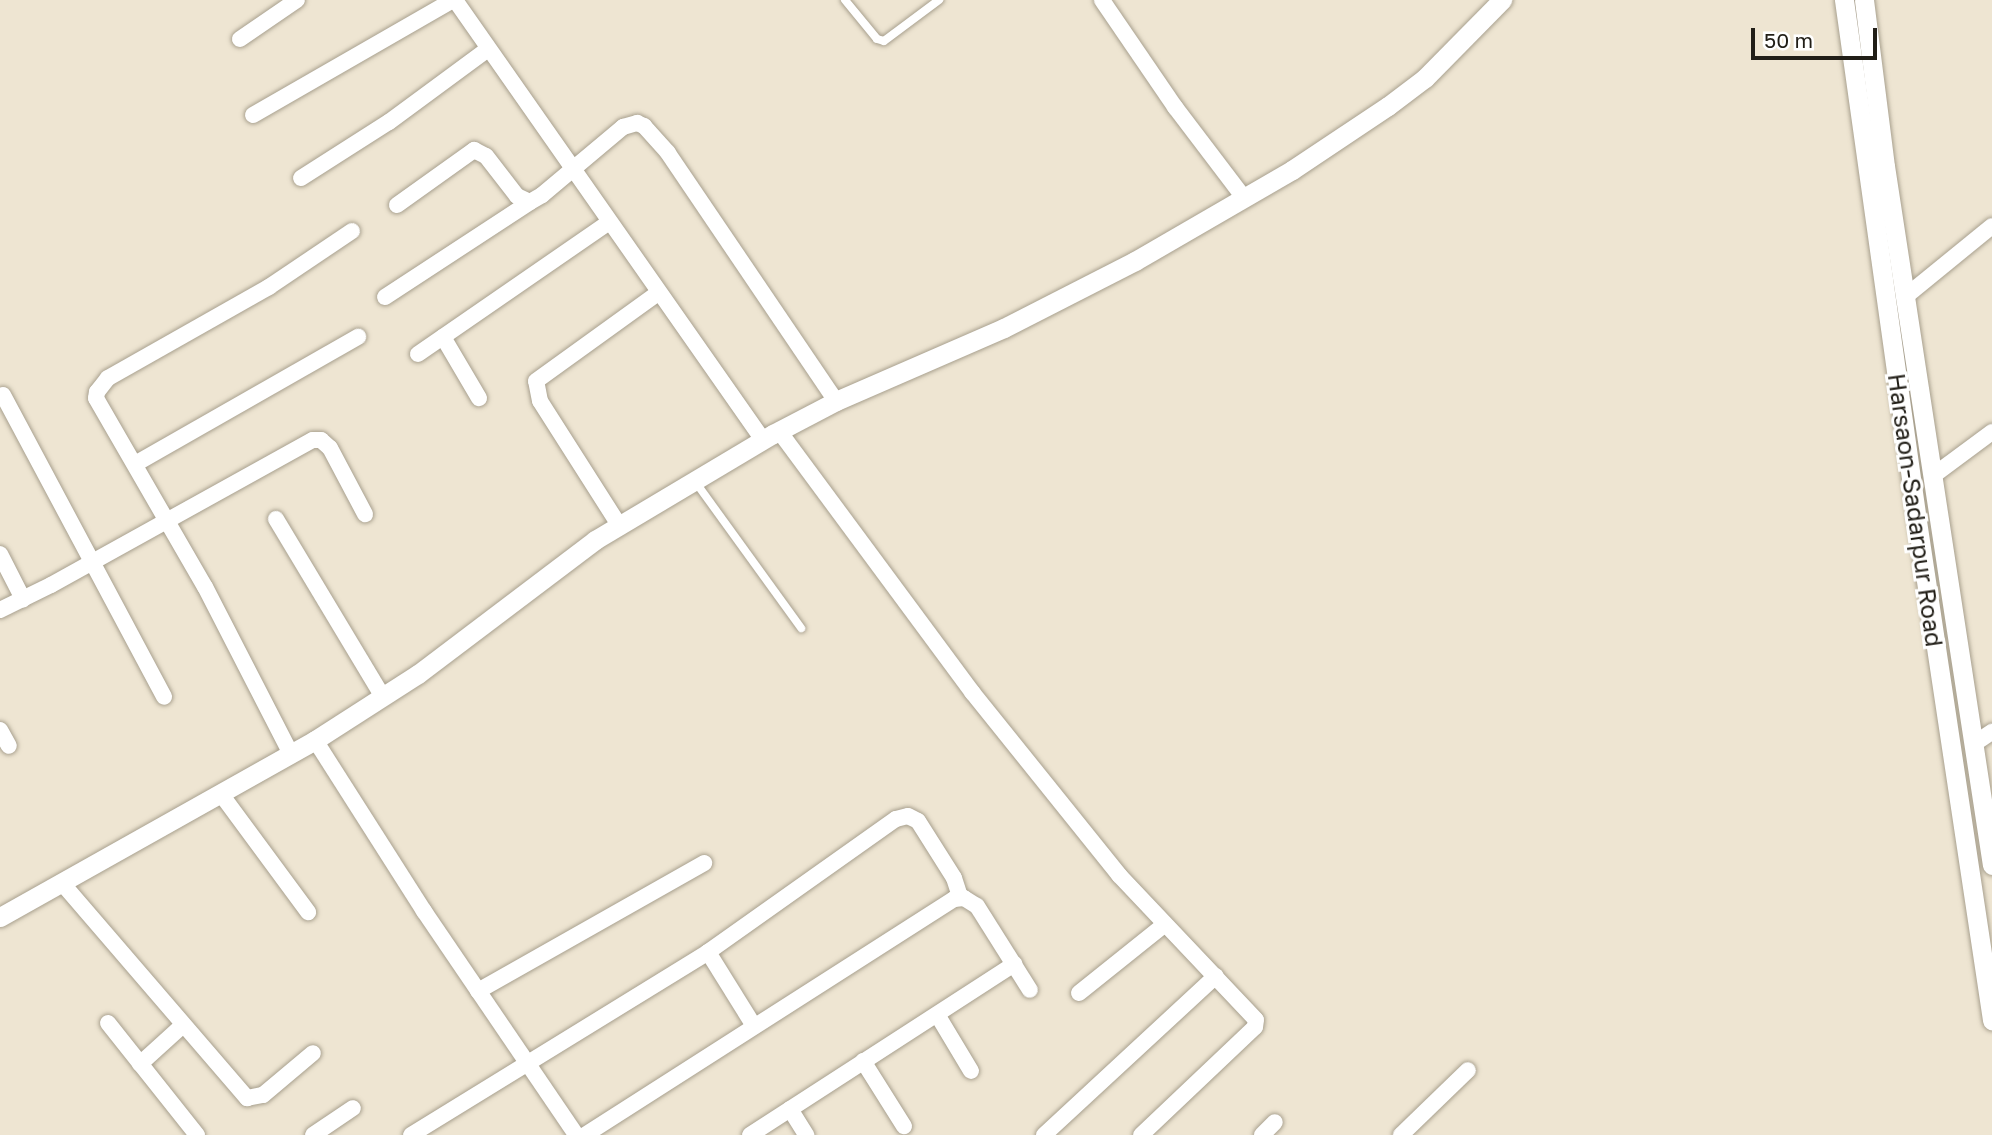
<!DOCTYPE html>
<html>
<head>
<meta charset="utf-8">
<style>
  body { margin:0 }
  #map { position:relative; width:1992px; height:1135px; overflow:hidden; background:#eee5d2; font-family:"Golos Text",sans-serif }
  div>[style] { position:absolute }
  .roads { filter:drop-shadow(0 0 2px #a8a08e) drop-shadow(0 0 2px #a8a08e) }
  .service>* { height:8px; margin:-4px; padding:0 4px; transform-origin:4px; border-radius:4px; background:#fff }
  .minor>* { height:16px; margin:-8px; padding:0 8px; transform-origin:8px; border-radius:8px; background:#fff }
  .tertiary>* { height:19px; margin:-9.5px; padding:0 9.5px; transform-origin:9.5px; border-radius:9.5px; background:#fff }
  span { translate:-50% -50%; white-space:nowrap; text-align:center; line-height:1.15; -webkit-text-stroke:6px #fff; paint-order:stroke }
  .street-label { font-size:24px; color:#211e17 }
  .scale { position:absolute; left:1751px; top:28px; width:126px; height:32px; box-sizing:border-box; border:4px solid #211e17; border-top:0; padding-left:9px; font-size:21px; line-height:24px; white-space:nowrap; color:#211e17; -webkit-text-stroke:5px #fff; paint-order:stroke }
</style>
</head>
<body>
<div id="map">
  <div class="roads">
    <div class="service">
      <div style="left:845px;top:0;width:50px;rotate:50.6deg"></div>
      <div style="left:877px;top:39px;width:7px;rotate:16deg"></div>
      <div style="left:884px;top:41px;width:69px;rotate:-36.7deg"></div>
      <div style="left:694px;top:480px;width:183px;rotate:54.1deg"></div>
    </div>
    <div class="minor">
      <div style="left:455px;top:0;width:537px;rotate:55.01deg"></div>
      <div style="left:1102px;top:0;width:130px;rotate:55.7deg"></div>
      <div style="left:1175px;top:107px;width:114px;rotate:52.8deg"></div>
      <div style="left:240px;top:39px;width:69px;rotate:-34.4deg"></div>
      <div style="left:253px;top:115px;width:231px;rotate:-29.9deg"></div>
      <div style="left:301px;top:178px;width:104px;rotate:-32.5deg"></div>
      <div style="left:389px;top:122px;width:123px;rotate:-36.4deg"></div>
      <div style="left:397px;top:205px;width:95px;rotate:-35.5deg"></div>
      <div style="left:474px;top:150px;width:13px;rotate:27deg"></div>
      <div style="left:486px;top:156px;width:51px;rotate:52.2deg"></div>
      <div style="left:517px;top:196px;width:14px;rotate:25deg"></div>
      <div style="left:530px;top:202px;width:14px;rotate:-30deg"></div>
      <div style="left:542px;top:195px;width:106px;rotate:-40deg"></div>
      <div style="left:623px;top:127px;width:15px;rotate:-16deg"></div>
      <div style="left:637px;top:123px;width:8px;rotate:23deg"></div>
      <div style="left:644px;top:126px;width:36px;rotate:48deg"></div>
      <div style="left:668px;top:153px;width:300px;rotate:55.9deg"></div>
      <div style="left:385px;top:297px;width:173px;rotate:-33.2deg"></div>
      <div style="left:1905px;top:297px;width:112px;rotate:-39.2deg"></div>
      <div style="left:443px;top:337px;width:71px;rotate:59.5deg"></div>
      <div style="left:418px;top:354px;width:232px;rotate:-34.6deg"></div>
      <div style="left:3px;top:395px;width:342px;rotate:61.9deg"></div>
      <div style="left:779px;top:431px;width:325px;rotate:53.5deg"></div>
      <div style="left:972px;top:692px;width:235px;rotate:51.2deg"></div>
      <div style="left:1119px;top:875px;width:199px;rotate:46.6deg"></div>
      <div style="left:1256px;top:1020px;width:7px;rotate:98deg"></div>
      <div style="left:1255px;top:1027px;width:157px;rotate:136.5deg"></div>
      <div style="left:135px;top:464px;width:257px;rotate:-29.7deg"></div>
      <div style="left:1934px;top:475px;width:72px;rotate:-36.6deg"></div>
      <div style="left:276px;top:519px;width:208px;rotate:59deg"></div>
      <div style="left:619px;top:525px;width:147px;rotate:-122.5deg"></div>
      <div style="left:540px;top:401px;width:20px;rotate:-101deg"></div>
      <div style="left:536px;top:381px;width:150px;rotate:-35.8deg"></div>
      <div style="left:0;top:554px;width:51px;rotate:62.9deg"></div>
      <div style="left:0;top:610px;width:57px;rotate:-26.1deg"></div>
      <div style="left:51px;top:585px;width:299px;rotate:-29deg"></div>
      <div style="left:313px;top:440px;width:8px"></div>
      <div style="left:321px;top:440px;width:12px;rotate:42deg"></div>
      <div style="left:330px;top:448px;width:75px;rotate:62.1deg"></div>
      <div style="left:0;top:730px;width:18px;rotate:61deg"></div>
      <div style="left:315px;top:740px;width:203px;rotate:57.5deg"></div>
      <div style="left:424px;top:911px;width:271px;rotate:55.8deg"></div>
      <div style="left:1974px;top:744px;width:22px;rotate:-34deg"></div>
      <div style="left:291px;top:754px;width:188px;rotate:-117.2deg"></div>
      <div style="left:205px;top:587px;width:218px;rotate:-120deg"></div>
      <div style="left:96px;top:398px;width:6px;rotate:-81deg"></div>
      <div style="left:97px;top:392px;width:18px;rotate:-52deg"></div>
      <div style="left:108px;top:378px;width:185px;rotate:-29.5deg"></div>
      <div style="left:269px;top:287px;width:100px;rotate:-34deg"></div>
      <div style="left:221px;top:794px;width:147px;rotate:53.6deg"></div>
      <div style="left:62px;top:883px;width:284px;rotate:49.3deg"></div>
      <div style="left:247px;top:1098px;width:16px;rotate:-11deg"></div>
      <div style="left:263px;top:1095px;width:65px;rotate:-40deg"></div>
      <div style="left:708px;top:952px;width:87px;rotate:58.1deg"></div>
      <div style="left:478px;top:991px;width:260px;rotate:-29.5deg"></div>
      <div style="left:1079px;top:993px;width:110px;rotate:-38.7deg"></div>
      <div style="left:938px;top:1016px;width:64px;rotate:59deg"></div>
      <div style="left:108px;top:1023px;width:143px;rotate:51.5deg"></div>
      <div style="left:863px;top:1061px;width:77px;rotate:57.8deg"></div>
      <div style="left:140px;top:1064px;width:58px;rotate:-42.2deg"></div>
      <div style="left:790px;top:1109px;width:31px;rotate:58deg"></div>
      <div style="left:313px;top:1135px;width:48px;rotate:-34deg"></div>
      <div style="left:411px;top:1135px;width:349px;rotate:-31.6deg"></div>
      <div style="left:708px;top:952px;width:230px;rotate:-35.3deg"></div>
      <div style="left:896px;top:819px;width:12px;rotate:-14deg"></div>
      <div style="left:908px;top:816px;width:11px;rotate:27deg"></div>
      <div style="left:918px;top:821px;width:67px;rotate:57.7deg"></div>
      <div style="left:954px;top:878px;width:20px;rotate:72deg"></div>
      <div style="left:585px;top:1135px;width:438px;rotate:-32.6deg"></div>
      <div style="left:954px;top:899px;width:10px;rotate:-6deg"></div>
      <div style="left:964px;top:898px;width:15px;rotate:32deg"></div>
      <div style="left:977px;top:906px;width:99px;rotate:57.8deg"></div>
      <div style="left:750px;top:1135px;width:315px;rotate:-32.9deg"></div>
      <div style="left:1044px;top:1135px;width:234px;rotate:-42.8deg"></div>
      <div style="left:1262px;top:1135px;width:18px;rotate:-45deg"></div>
      <div style="left:1401px;top:1135px;width:93px;rotate:-44.1deg"></div>
    </div>
    <div class="tertiary">
      <div style="left:1844px;top:0;width:526px;rotate:82.02deg"></div>
      <div style="left:1917px;top:521px;width:505px;rotate:81.45deg"></div>
      <div style="left:1864px;top:0;width:167px;rotate:82.8deg"></div>
      <div style="left:1885px;top:166px;width:707px;rotate:81.3deg"></div>
      <div style="left:0;top:917px;width:361px;rotate:-29.3deg"></div>
      <div style="left:315px;top:740px;width:122px;rotate:-32.7deg"></div>
      <div style="left:418px;top:674px;width:222px;rotate:-37.1deg"></div>
      <div style="left:595px;top:540px;width:207px;rotate:-30.8deg"></div>
      <div style="left:773px;top:434px;width:71px;rotate:-27.6deg"></div>
      <div style="left:836px;top:401px;width:183px;rotate:-23.5deg"></div>
      <div style="left:1004px;top:328px;width:147px;rotate:-27.1deg"></div>
      <div style="left:1135px;top:261px;width:181px;rotate:-30.1deg"></div>
      <div style="left:1292px;top:170px;width:115px;rotate:-33.7deg"></div>
      <div style="left:1388px;top:106px;width:46px;rotate:-37.1deg"></div>
      <div style="left:1425px;top:78px;width:110px;rotate:-45.4deg"></div>
    </div>
  </div>
  <div class="street-label">
    <span style="left:1916px;top:510px;rotate:82deg">Harsaon-Sadarpur Road</span>
  </div>
  <div class="scale">50 m</div>
</div>
</body>
</html>
